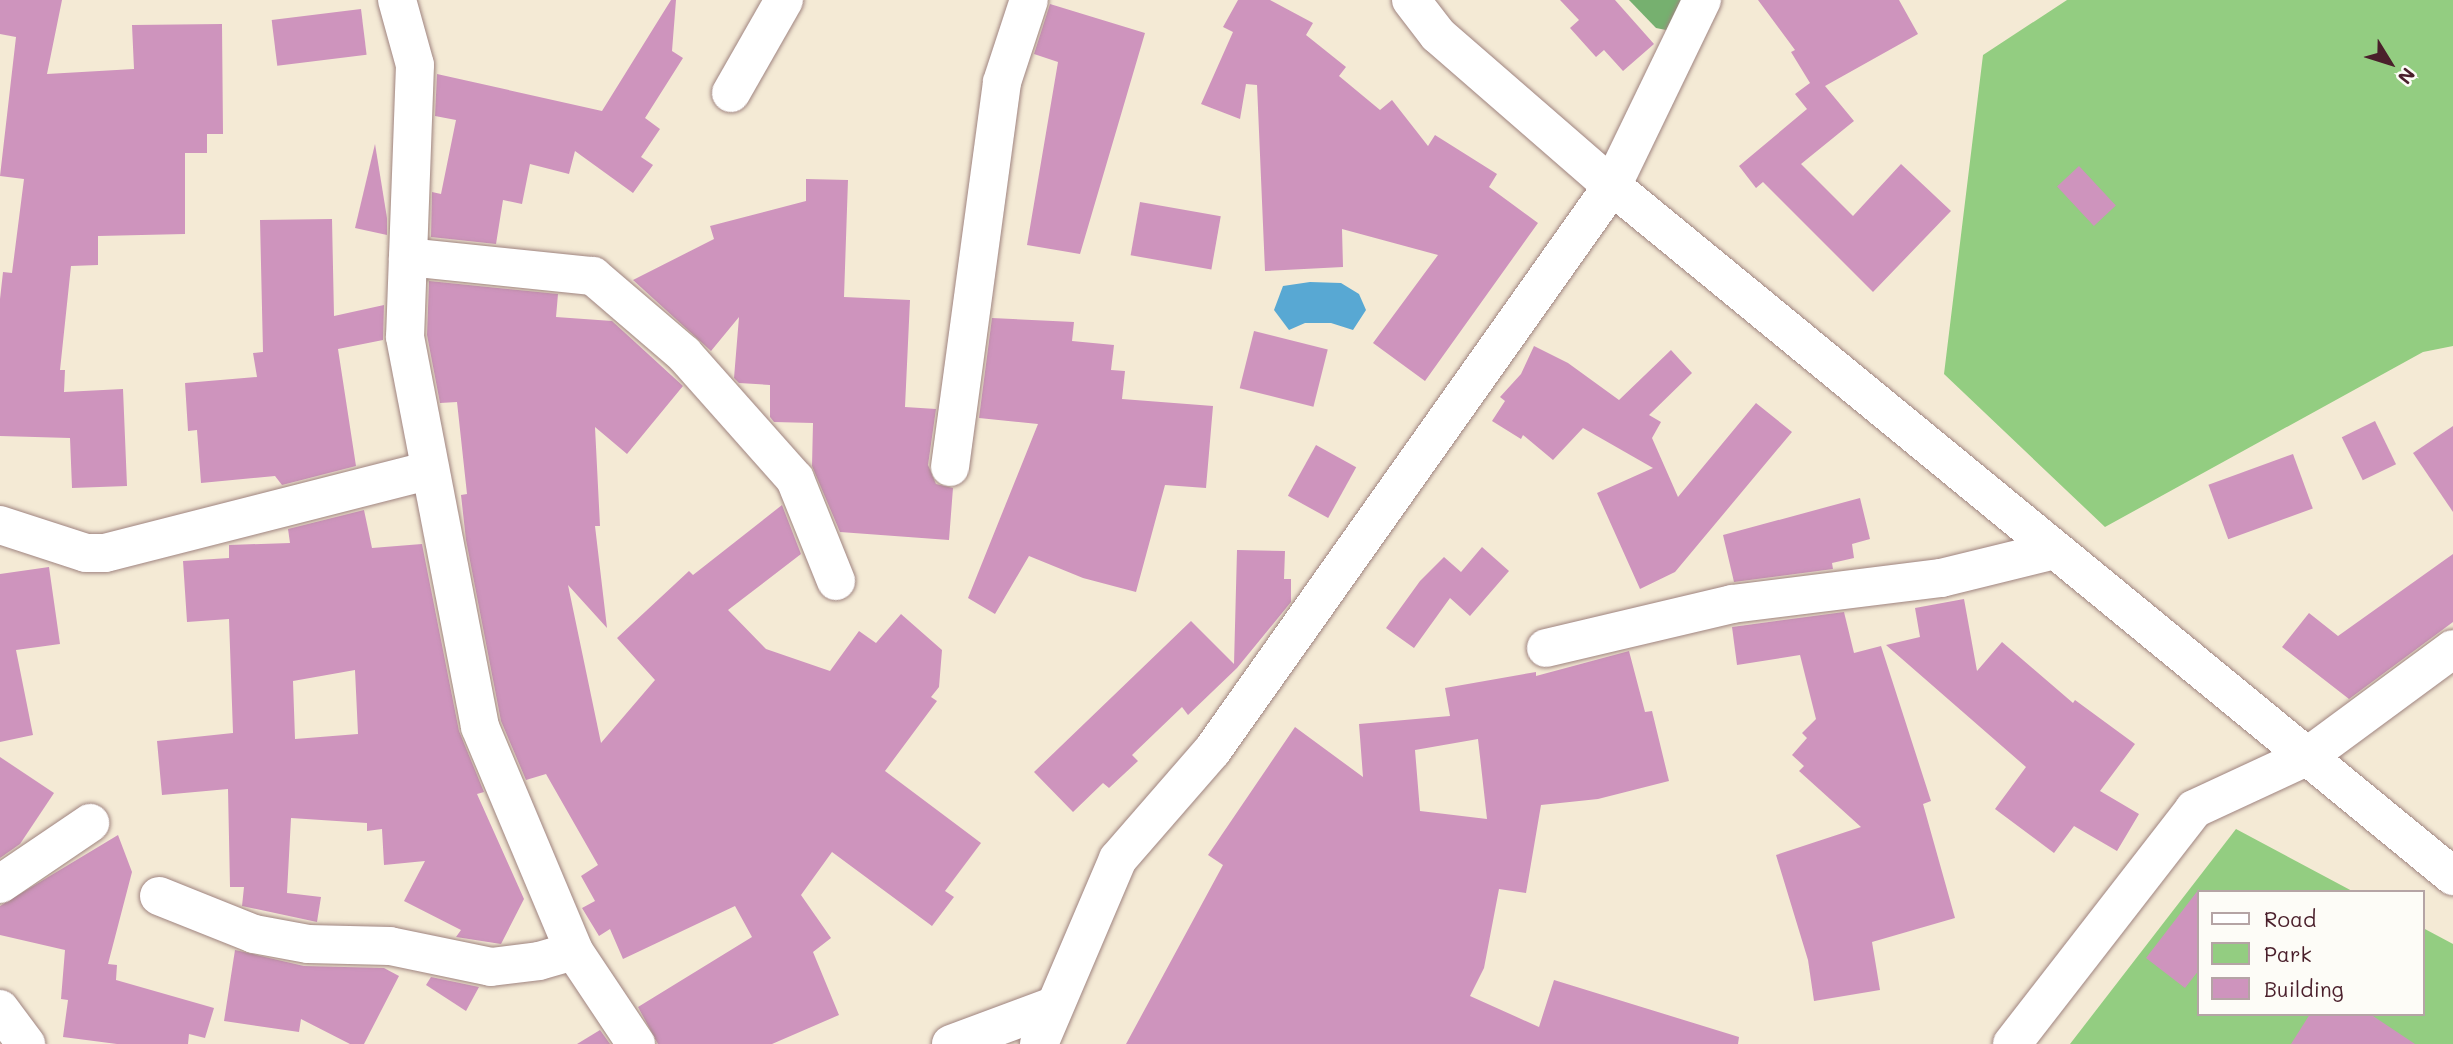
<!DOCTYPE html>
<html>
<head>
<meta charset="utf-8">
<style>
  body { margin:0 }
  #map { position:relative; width:2453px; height:1044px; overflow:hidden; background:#f4ead5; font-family:Mali,sans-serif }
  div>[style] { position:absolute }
  .green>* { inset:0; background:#93cd81 }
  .forest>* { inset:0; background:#76b06f }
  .water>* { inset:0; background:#58a8d3 }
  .building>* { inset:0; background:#ce94bd; transform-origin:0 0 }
  .roads { filter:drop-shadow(0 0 2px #9f8480) drop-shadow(0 0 2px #9f8480) }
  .minor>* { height:38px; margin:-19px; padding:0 19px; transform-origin:19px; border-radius:19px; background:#fff }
  .major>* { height:38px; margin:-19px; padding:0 19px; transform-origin:19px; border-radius:19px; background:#fff }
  span { translate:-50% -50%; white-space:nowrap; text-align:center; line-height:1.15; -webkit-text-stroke:5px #fdfcf7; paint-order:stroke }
  .legend { position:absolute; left:2197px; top:890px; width:228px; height:126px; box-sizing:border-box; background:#fdfcf7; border:2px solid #b5a4a5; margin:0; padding:9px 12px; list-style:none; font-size:21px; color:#4a1f2b }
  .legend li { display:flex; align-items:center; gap:14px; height:35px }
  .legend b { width:35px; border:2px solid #b5a4a5 }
  .north { position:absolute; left:2355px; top:28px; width:70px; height:70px; -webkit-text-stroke:5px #fdfcf7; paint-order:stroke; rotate:128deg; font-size:19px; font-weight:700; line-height:28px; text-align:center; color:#4a1f2b }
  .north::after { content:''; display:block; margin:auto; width:24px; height:32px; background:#4a1f2b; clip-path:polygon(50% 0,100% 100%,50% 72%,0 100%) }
</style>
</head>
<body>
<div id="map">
  <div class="green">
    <div style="clip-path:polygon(2067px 0,2453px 0,2453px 346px,2423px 352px,2105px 527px,1944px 374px,1983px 55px)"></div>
    <div style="clip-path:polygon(2236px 829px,2354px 892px,2199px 892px,2199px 1014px,2423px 1014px,2423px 928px,2453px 944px,2453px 1044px,2070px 1044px)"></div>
  </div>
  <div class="forest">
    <div style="clip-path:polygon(1629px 0,1696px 0,1676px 32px,1656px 28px)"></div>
  </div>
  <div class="water">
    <div style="clip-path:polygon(1310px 282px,1341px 283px,1359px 294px,1366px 310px,1353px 330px,1331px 323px,1305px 323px,1289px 330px,1274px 310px,1283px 286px)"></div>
  </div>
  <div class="building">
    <div style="clip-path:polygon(0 0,62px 0,47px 74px,134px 69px,132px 25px,222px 24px,223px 134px,207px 134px,207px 153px,185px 153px,185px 234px,98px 236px,98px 265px,71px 266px,60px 370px,65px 370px,64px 392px,123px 389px,127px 486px,72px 488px,70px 438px,0 436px,0 299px,3px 272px,12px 273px,24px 179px,0 176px,16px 37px,0 34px)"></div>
    <div style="clip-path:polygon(671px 0,676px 0,672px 51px,683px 58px,645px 118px,660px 129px,641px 157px,653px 165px,633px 193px,575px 151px,569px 174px,530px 164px,522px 204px,503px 200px,496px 244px,431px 237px,432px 192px,441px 194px,456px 120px,435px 116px,437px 74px,602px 111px)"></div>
    <div style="clip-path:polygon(1238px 0,1270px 0,1313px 23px,1306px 35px,1346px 67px,1339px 76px,1380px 110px,1392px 100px,1428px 146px,1435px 135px,1497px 174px,1489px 187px,1538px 223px,1425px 381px,1373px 343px,1438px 255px,1342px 229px,1343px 267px,1265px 271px,1257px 85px,1246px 84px,1240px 119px,1201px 104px,1233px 32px,1223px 27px)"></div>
    <div style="clip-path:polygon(1560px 0,1615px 0,1654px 44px,1623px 71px,1604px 50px,1596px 57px,1570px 28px,1579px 20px)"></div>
    <div style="clip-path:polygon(1758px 0,1899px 0,1918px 34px,1825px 86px,1854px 121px,1801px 164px,1853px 216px,1901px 164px,1951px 211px,1873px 292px,1763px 182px,1756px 188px,1739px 166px,1807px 109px,1795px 94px,1810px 83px,1791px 52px,1795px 50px)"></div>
    <div style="clip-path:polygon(1050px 4px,1145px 33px,1080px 254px,1027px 245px,1058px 62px,1034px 54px)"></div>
    <div style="left:361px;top:9px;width:46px;height:90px;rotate:83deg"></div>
    <div style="clip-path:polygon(375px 144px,387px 218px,387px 235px,355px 228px)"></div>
    <div style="left:2079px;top:166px;width:54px;height:30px;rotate:47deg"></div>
    <div style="clip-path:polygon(806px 179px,848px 180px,844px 297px,910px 300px,905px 407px,936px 409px,928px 465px,936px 484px,953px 488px,949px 540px,840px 532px,812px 466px,813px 423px,774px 422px,770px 417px,770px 385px,739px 383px,734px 378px,739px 317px,711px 351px,633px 280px,714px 239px,710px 226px,806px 201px)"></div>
    <div style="left:1140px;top:202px;width:82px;height:54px;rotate:10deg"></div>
    <div style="clip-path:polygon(332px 219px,334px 316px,384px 305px,383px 340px,338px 349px,356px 466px,282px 485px,275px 476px,201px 483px,197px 430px,188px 431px,185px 383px,257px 377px,253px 353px,263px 352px,260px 220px)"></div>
    <div style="clip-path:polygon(429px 281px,558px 294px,556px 317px,612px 321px,683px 386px,627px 454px,595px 427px,600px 526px,595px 526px,607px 628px,568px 585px,601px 743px,655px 680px,617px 638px,689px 571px,693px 575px,782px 505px,801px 554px,728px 610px,766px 649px,830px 671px,859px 631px,876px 643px,901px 614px,942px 650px,939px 687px,931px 697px,937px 701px,885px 771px,981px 843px,945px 891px,954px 897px,932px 926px,832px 852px,801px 895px,831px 938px,813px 952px,839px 1015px,772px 1044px,658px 1044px,638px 1007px,752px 937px,735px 906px,623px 959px,610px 929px,599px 936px,582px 908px,595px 901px,581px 876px,598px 865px,546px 774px,526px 780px,501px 721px,466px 540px,461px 495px,467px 494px,457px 402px,440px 403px,427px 335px)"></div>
    <div style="clip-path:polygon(992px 318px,1074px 322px,1072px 341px,1114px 345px,1111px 370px,1125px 371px,1122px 399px,1213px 406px,1206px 488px,1165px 485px,1136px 592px,1083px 578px,1029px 556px,995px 614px,968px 598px,1038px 424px,979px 418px)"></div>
    <div style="left:1254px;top:331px;width:76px;height:59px;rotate:14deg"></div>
    <div style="clip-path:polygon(1534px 346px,1568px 363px,1619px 400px,1671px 350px,1692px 373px,1649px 415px,1661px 422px,1652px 438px,1678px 497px,1756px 403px,1792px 432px,1675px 572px,1640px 589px,1597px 493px,1653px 468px,1583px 428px,1553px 460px,1523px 435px,1521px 439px,1492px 421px,1505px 401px,1500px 397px,1521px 374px)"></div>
    <div style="left:2375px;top:421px;width:48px;height:37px;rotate:64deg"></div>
    <div style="clip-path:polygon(2453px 426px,2453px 512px,2413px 453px)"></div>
    <div style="left:1316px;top:445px;width:46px;height:58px;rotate:29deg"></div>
    <div style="left:2293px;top:454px;width:58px;height:90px;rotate:70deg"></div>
    <div style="clip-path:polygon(1860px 498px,1870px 539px,1852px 544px,1854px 558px,1832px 563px,1833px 569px,1734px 582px,1723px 535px)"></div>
    <div style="clip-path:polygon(evenodd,364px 510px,372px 548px,422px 544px,459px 731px,484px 792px,477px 794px,524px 899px,501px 944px,456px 937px,461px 930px,404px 901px,425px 861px,384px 865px,382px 829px,367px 831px,367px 823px,291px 818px,287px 893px,321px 897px,317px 922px,242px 906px,244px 887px,230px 887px,228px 789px,162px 795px,157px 741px,233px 733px,229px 619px,187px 622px,183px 561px,229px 558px,229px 545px,290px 543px,288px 529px,364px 510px,355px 670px,358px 734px,295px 739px,293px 681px,355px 670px)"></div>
    <div style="clip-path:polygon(1482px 547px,1509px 571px,1470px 616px,1450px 598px,1414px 648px,1386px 628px,1420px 581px,1444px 557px,1461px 572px)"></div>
    <div style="clip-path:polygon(1237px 550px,1285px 551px,1284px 579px,1291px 579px,1291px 602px,1237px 668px,1188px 715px,1182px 707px,1132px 755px,1138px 761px,1109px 788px,1103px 783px,1073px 812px,1034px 772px,1191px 621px,1234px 664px)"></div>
    <div style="clip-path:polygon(2453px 554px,2453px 622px,2349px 699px,2282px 647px,2309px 613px,2338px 636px)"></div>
    <div style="clip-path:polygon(49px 567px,60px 644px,16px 650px,33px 735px,0 742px,0 574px)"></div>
    <div style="clip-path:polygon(1964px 599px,1977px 671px,2002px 642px,2073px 703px,2075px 700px,2135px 744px,2100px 791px,2139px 814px,2117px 851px,2074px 826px,2054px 853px,1995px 809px,2026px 767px,1886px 645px,1920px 637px,1915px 608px)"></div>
    <div style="clip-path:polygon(1844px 612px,1854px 653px,1881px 646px,1931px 801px,1923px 804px,1955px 918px,1872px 942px,1880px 990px,1814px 1001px,1808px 960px,1776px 855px,1861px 827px,1799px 771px,1804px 766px,1792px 755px,1807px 738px,1802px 733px,1816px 719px,1800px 655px,1737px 665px,1732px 627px)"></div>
    <div style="clip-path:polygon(evenodd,1629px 651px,1645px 712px,1652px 711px,1669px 781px,1598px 799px,1541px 805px,1526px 893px,1499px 889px,1484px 968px,1470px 996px,1539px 1027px,1554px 980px,1739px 1037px,1738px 1044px,1126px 1044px,1223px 865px,1208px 855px,1295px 727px,1363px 777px,1359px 724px,1450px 716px,1445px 688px,1536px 672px,1536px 676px,1629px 651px,1478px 739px,1487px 819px,1420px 811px,1415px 750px,1478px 739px)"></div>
    <div style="clip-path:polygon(0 757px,54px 793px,20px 844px,0 858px)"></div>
    <div style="clip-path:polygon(118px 835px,132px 872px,108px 964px,117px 965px,116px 980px,214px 1008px,205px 1038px,189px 1034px,188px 1044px,117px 1044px,63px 1037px,68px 1000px,61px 999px,65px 950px,0 935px,0 906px)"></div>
    <div style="clip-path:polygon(2199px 889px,2199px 970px,2185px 988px,2146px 958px)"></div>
    <div style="clip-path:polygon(235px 950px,304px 966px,384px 968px,399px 976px,364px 1044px,350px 1044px,301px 1019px,299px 1032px,224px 1021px)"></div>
    <div style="clip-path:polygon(431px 977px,479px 987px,466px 1011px,426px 985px)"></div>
    <div style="clip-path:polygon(2310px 1014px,2370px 1014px,2415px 1044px,2291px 1044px)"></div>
    <div style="clip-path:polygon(600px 1030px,610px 1044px,577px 1044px)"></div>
  </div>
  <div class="roads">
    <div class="minor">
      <div style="left:397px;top:0;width:67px;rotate:74.5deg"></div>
      <div style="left:415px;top:65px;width:272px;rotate:92.1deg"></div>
      <div style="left:405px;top:337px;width:397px;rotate:79.1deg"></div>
      <div style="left:480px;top:727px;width:243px;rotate:67.2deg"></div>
      <div style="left:574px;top:951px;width:112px;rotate:56.3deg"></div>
      <div style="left:731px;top:93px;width:107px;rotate:-60.3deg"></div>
      <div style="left:408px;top:257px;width:186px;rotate:5.9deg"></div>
      <div style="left:593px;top:276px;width:120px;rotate:40.6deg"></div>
      <div style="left:684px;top:354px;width:167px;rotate:48.4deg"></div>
      <div style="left:795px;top:479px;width:110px;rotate:68.1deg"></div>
      <div style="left:950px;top:467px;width:388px;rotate:-82.3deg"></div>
      <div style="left:1002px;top:82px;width:86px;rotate:-71.8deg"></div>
      <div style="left:0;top:525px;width:90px;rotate:18deg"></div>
      <div style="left:86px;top:553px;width:19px"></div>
      <div style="left:105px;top:553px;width:332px;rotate:-14.3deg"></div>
      <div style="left:1546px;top:648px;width:191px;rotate:-13.3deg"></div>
      <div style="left:1732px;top:604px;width:211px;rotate:-7.1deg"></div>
      <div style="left:1941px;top:578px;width:117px;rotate:-13.8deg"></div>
      <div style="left:0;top:884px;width:109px;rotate:-34.1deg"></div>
      <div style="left:159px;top:896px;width:102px;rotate:21.8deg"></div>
      <div style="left:254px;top:934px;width:55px;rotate:10.5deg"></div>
      <div style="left:308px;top:944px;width:82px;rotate:1.4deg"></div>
      <div style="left:390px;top:946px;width:103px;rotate:11.7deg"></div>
      <div style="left:491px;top:967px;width:48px;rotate:-7.1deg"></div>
      <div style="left:539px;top:961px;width:36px;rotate:-16deg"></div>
      <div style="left:0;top:1009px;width:44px;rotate:53.4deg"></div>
      <div style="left:951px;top:1044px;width:109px;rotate:-20.4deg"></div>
      <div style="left:1039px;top:1044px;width:201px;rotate:-66.9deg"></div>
      <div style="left:1118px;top:859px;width:143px;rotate:-49deg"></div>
      <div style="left:1212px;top:751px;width:692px;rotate:-54.7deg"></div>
      <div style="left:1612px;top:186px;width:207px;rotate:-64.2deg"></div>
      <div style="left:2012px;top:1044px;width:297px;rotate:-52.2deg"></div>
      <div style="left:2194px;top:809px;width:126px;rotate:-24.9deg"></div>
      <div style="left:2308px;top:756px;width:180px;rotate:-36.4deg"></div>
    </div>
    <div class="major">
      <div style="left:1411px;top:0;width:44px;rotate:52.4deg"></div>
      <div style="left:1438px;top:35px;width:230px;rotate:41deg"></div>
      <div style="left:1612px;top:186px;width:1088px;rotate:39.37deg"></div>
    </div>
  </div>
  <ul class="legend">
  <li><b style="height:9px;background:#fff"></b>Road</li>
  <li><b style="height:19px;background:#93cd81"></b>Park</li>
  <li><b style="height:19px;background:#ce94bd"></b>Building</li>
  </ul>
  <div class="north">N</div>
</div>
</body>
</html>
